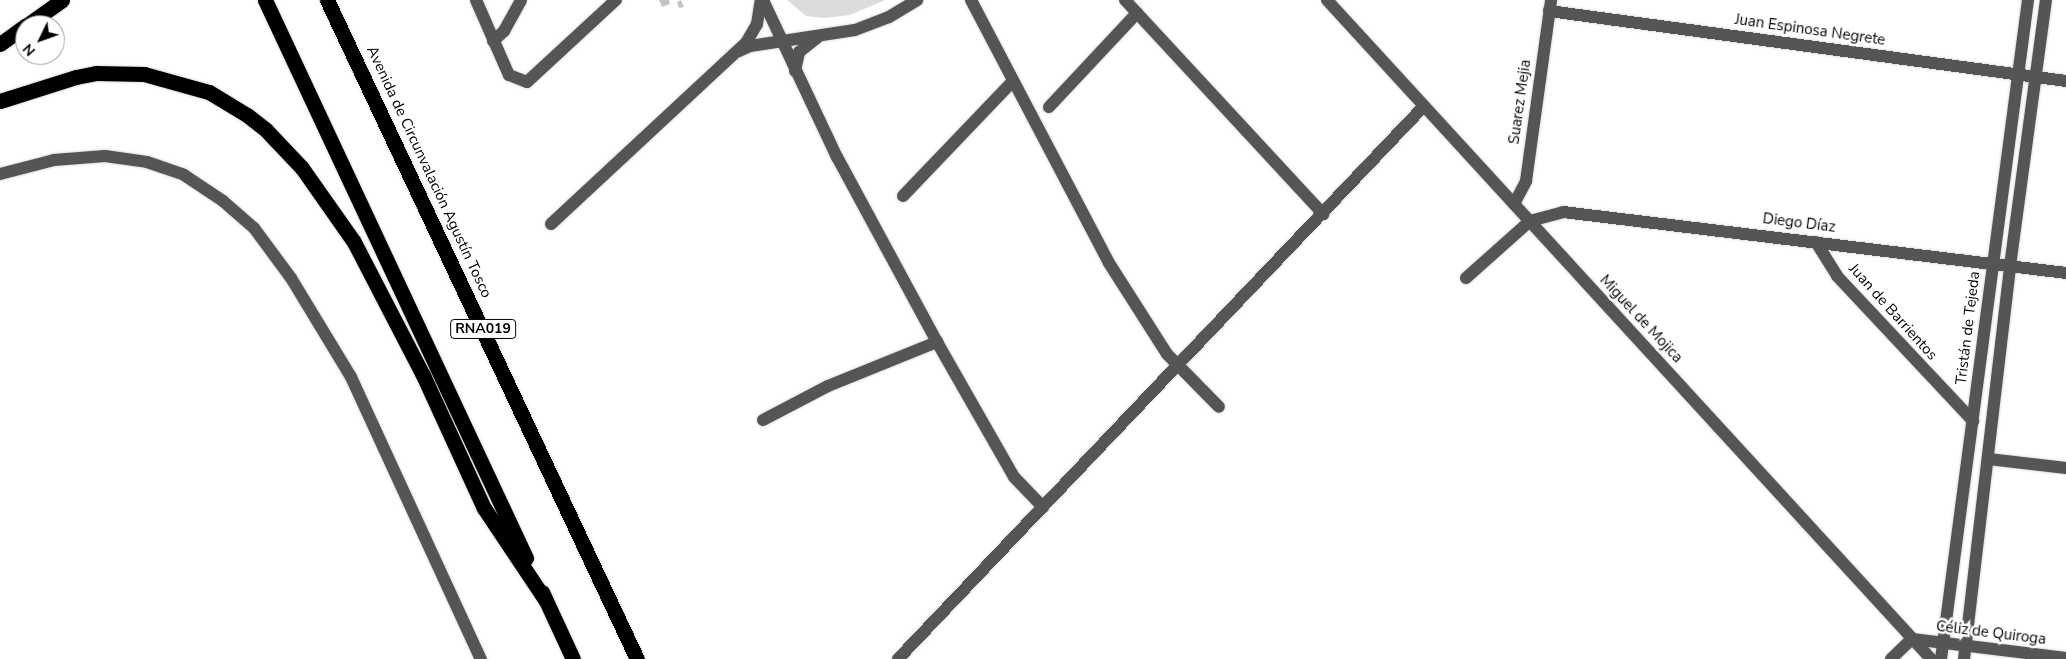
<!DOCTYPE html>
<html>
<head>
<meta charset="utf-8">
<style>
  body { margin:0 }
  #map { position:relative; width:2066px; height:659px; overflow:hidden; background:#fff; font-family:"Nunito Sans",sans-serif }
  div>[style] { position:absolute }
  .green>* { inset:0; background:#dcdcdc }
  .building>* { inset:0; background:#c4c4c4 }
  .roads { filter:drop-shadow(0 0 1px #dbdbdb) drop-shadow(0 0 1px #dbdbdb) }
  .minor>* { height:12px; margin:-6px; padding:0 6px; transform-origin:6px; border-radius:6px; background:#555 }
  .highway>* { height:15px; margin:-7.5px; padding:0 7.5px; transform-origin:7.5px; border-radius:7.5px; background:#000 }
  span { translate:-50% -50%; white-space:nowrap; text-align:center; line-height:1.15; -webkit-text-stroke:5px #fff; paint-order:stroke }
  .shield-label span { padding:1px 4px; background:#fff; border:1px solid; border-radius:4px; -webkit-text-stroke-width:0 }
  .shield-label { font-size:14px; color:#000; font-weight:700 }
  .street-label { font-size:15px; color:#000 }
  .north { position:absolute; left:15px; top:15px; width:50px; height:50px; box-sizing:border-box; background:#fff; border:1px solid #999; border-radius:50%; rotate:228deg; font-size:14px; font-weight:700; line-height:20px; text-align:center; color:#000 }
  .north::after { content:''; display:block; margin:auto; width:18px; height:22px; background:#000; clip-path:polygon(50% 0,100% 100%,50% 72%,0 100%) }
</style>
</head>
<body>
<div id="map">
  <div class="green">
    <div style="clip-path:polygon(787px 0,885px 0,850px 15px,825px 18px,806px 16px)"></div>
  </div>
  <div class="building">
    <div style="clip-path:polygon(659px 0,669px 0,670px 4px,662px 7px)"></div>
    <div style="clip-path:polygon(681px 0,684px 7px,679px 8px,677px 2px)"></div>
  </div>
  <div class="roads">
    <div class="minor">
      <div style="left:476px;top:0;width:82px;rotate:66.3deg"></div>
      <div style="left:509px;top:75px;width:19px;rotate:21deg"></div>
      <div style="left:527px;top:82px;width:121px;rotate:-42.7deg"></div>
      <div style="left:763px;top:0;width:174px;rotate:64.8deg"></div>
      <div style="left:837px;top:157px;width:210px;rotate:61.6deg"></div>
      <div style="left:937px;top:342px;width:155px;rotate:60.3deg"></div>
      <div style="left:1014px;top:477px;width:42px;rotate:46deg"></div>
      <div style="left:971px;top:0;width:297px;rotate:62.3deg"></div>
      <div style="left:1109px;top:263px;width:108px;rotate:57.5deg"></div>
      <div style="left:1167px;top:354px;width:74px;rotate:45.5deg"></div>
      <div style="left:1125px;top:0;width:292px;rotate:47.2deg"></div>
      <div style="left:1327px;top:0;width:894px;rotate:47.49deg"></div>
      <div style="left:1549px;top:11px;width:522px;rotate:7.71deg"></div>
      <div style="left:493px;top:41px;width:15px;rotate:-42deg"></div>
      <div style="left:504px;top:31px;width:35px;rotate:-61deg"></div>
      <div style="left:739px;top:51px;width:12px;rotate:-24deg"></div>
      <div style="left:750px;top:46px;width:106px;rotate:-8.7deg"></div>
      <div style="left:855px;top:30px;width:36px;rotate:-21deg"></div>
      <div style="left:889px;top:17px;width:33px;rotate:-31deg"></div>
      <div style="left:795px;top:71px;width:19px;rotate:-78deg"></div>
      <div style="left:799px;top:52px;width:23px;rotate:-38deg"></div>
      <div style="left:1049px;top:107px;width:129px;rotate:-46.9deg"></div>
      <div style="left:0;top:174px;width:56px;rotate:-14.5deg"></div>
      <div style="left:54px;top:160px;width:51px;rotate:-4.5deg"></div>
      <div style="left:105px;top:156px;width:42px;rotate:8.1deg"></div>
      <div style="left:147px;top:162px;width:39px;rotate:19deg"></div>
      <div style="left:184px;top:175px;width:47px;rotate:33.7deg"></div>
      <div style="left:223px;top:201px;width:41px;rotate:41.1deg"></div>
      <div style="left:254px;top:228px;width:62px;rotate:53.5deg"></div>
      <div style="left:291px;top:278px;width:116px;rotate:58.8deg"></div>
      <div style="left:351px;top:377px;width:311px;rotate:65.3deg"></div>
      <div style="left:903px;top:196px;width:158px;rotate:-46.3deg"></div>
      <div style="left:1514px;top:204px;width:26px;rotate:-62deg"></div>
      <div style="left:1526px;top:181px;width:183px;rotate:-82.1deg"></div>
      <div style="left:551px;top:224px;width:266px;rotate:-42.9deg"></div>
      <div style="left:746px;top:43px;width:22px;rotate:-60deg"></div>
      <div style="left:757px;top:24px;width:24px;rotate:-81deg"></div>
      <div style="left:1816px;top:242px;width:40px;rotate:58deg"></div>
      <div style="left:1837px;top:276px;width:199px;rotate:46.8deg"></div>
      <div style="left:1466px;top:278px;width:86px;rotate:-41.7deg"></div>
      <div style="left:1530px;top:221px;width:34px;rotate:-15deg"></div>
      <div style="left:1563px;top:212px;width:507px;rotate:6.91deg"></div>
      <div style="left:763px;top:420px;width:73px;rotate:-27.6deg"></div>
      <div style="left:828px;top:386px;width:118px;rotate:-22deg"></div>
      <div style="left:1988px;top:459px;width:79px;rotate:6.6deg"></div>
      <div style="left:898px;top:659px;width:763px;rotate:-46.43deg"></div>
      <div style="left:1891px;top:659px;width:29px;rotate:-44deg"></div>
      <div style="left:1912px;top:639px;width:155px;rotate:7deg"></div>
      <div style="left:1941px;top:659px;width:665px;rotate:-82.48deg"></div>
      <div style="left:1964px;top:659px;width:396px;rotate:-83.3deg"></div>
      <div style="left:2010px;top:266px;width:268px;rotate:-82.3deg"></div>
    </div>
    <div class="highway">
      <div style="left:265px;top:0;width:616px;rotate:64.93deg"></div>
      <div style="left:327px;top:0;width:728px;rotate:64.81deg"></div>
      <div style="left:27px;top:25px;width:43px;rotate:-35.5deg"></div>
      <div style="left:0;top:44px;width:31px;rotate:-36deg"></div>
      <div style="left:0;top:101px;width:80px;rotate:-17.5deg"></div>
      <div style="left:76px;top:77px;width:20px;rotate:-11deg"></div>
      <div style="left:96px;top:73px;width:48px;rotate:1.2deg"></div>
      <div style="left:144px;top:74px;width:67px;rotate:15.5deg"></div>
      <div style="left:209px;top:92px;width:44px;rotate:31.2deg"></div>
      <div style="left:247px;top:115px;width:24px;rotate:38deg"></div>
      <div style="left:266px;top:130px;width:52px;rotate:46.5deg"></div>
      <div style="left:302px;top:168px;width:90px;rotate:54.9deg"></div>
      <div style="left:354px;top:242px;width:150px;rotate:62.6deg"></div>
      <div style="left:423px;top:375px;width:146px;rotate:65.4deg"></div>
      <div style="left:484px;top:508px;width:112px;rotate:56.3deg"></div>
      <div style="left:542px;top:592px;width:74px;rotate:65.2deg"></div>
    </div>
  </div>
  <div class="shield-label">
    <span style="left:483px;top:329px">RNA019</span>
  </div>
  <div class="street-label">
    <span style="left:1810px;top:30px;rotate:8deg">Juan Espinosa Negrete</span>
    <span style="left:1520px;top:102px;rotate:-82deg">Suarez Mejia</span>
    <span style="left:429px;top:172px;rotate:65deg">Avenida de Circunvalación Agustín Tosco</span>
    <span style="left:1799px;top:223px;rotate:7deg">Diego Díaz</span>
    <span style="left:1893px;top:312px;rotate:48deg">Juan de Barrientos</span>
    <span style="left:1641px;top:319px;rotate:47deg">Miguel de Mojica</span>
    <span style="left:1968px;top:328px;rotate:-83deg">Tristán de Tejeda</span>
    <span style="left:1991px;top:633px;rotate:7deg">Céliz de Quiroga</span>
  </div>
  <div class="north">N</div>
</div>
</body>
</html>
